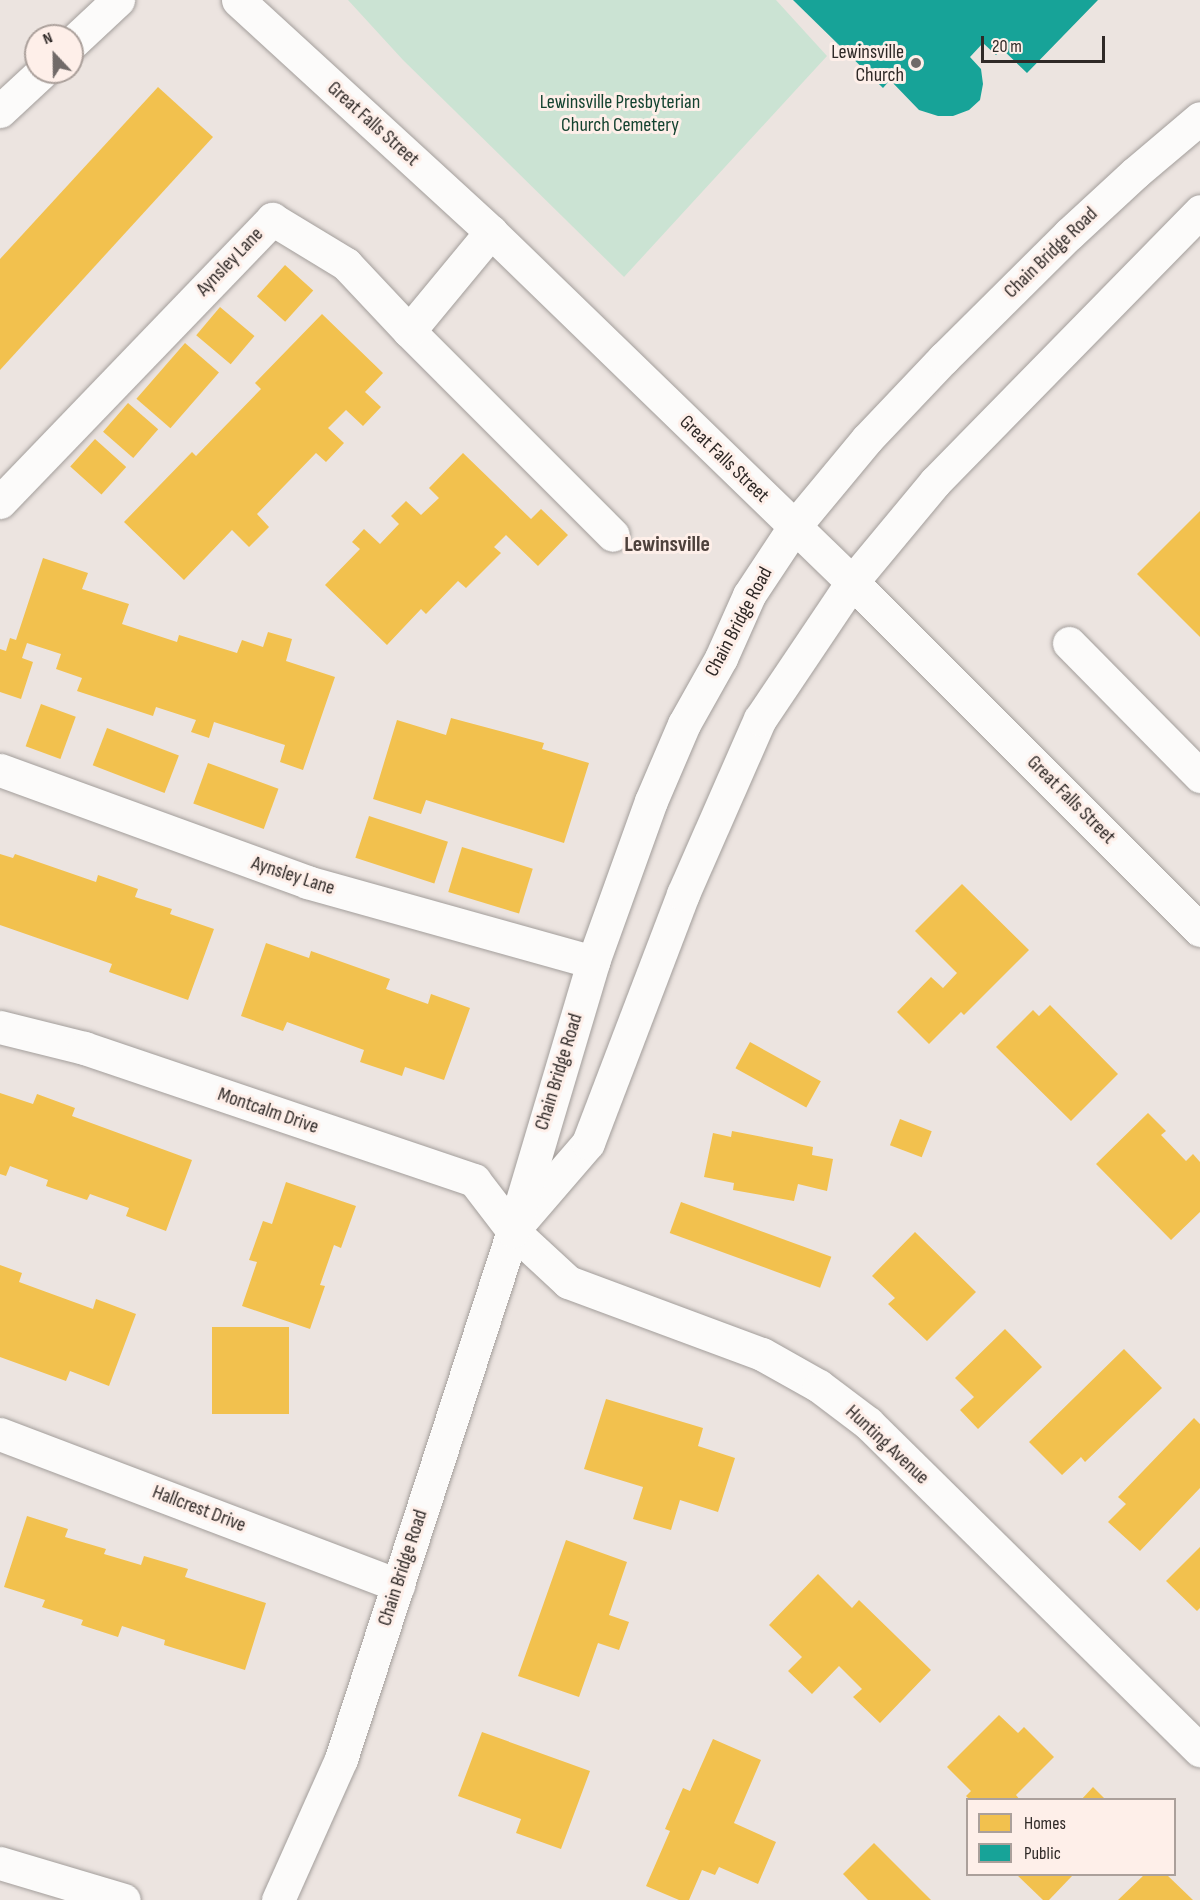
<!DOCTYPE html>
<html>
<head>
<meta charset="utf-8">
<style>
  body { margin:0 }
  #map { position:relative; width:1200px; height:1900px; overflow:hidden; background:#ece4e0; font-family:"Sofia Sans Condensed",sans-serif }
  div>[style] { position:absolute }
  .green>* { inset:0; background:#cbe3d3 }
  .homes>* { inset:0; background:#f2c14e; transform-origin:0 0 }
  .public>* { inset:0; background:#17a398 }
  .roads { filter:drop-shadow(0 0 2px #a39e9b) drop-shadow(0 0 2px #a39e9b) }
  .minor>* { height:33px; margin:-16.5px; padding:0 16.5px; transform-origin:16.5px; border-radius:16.5px; background:#fcfbfa }
  .major>* { height:33px; margin:-16.5px; padding:0 16.5px; transform-origin:16.5px; border-radius:16.5px; background:#fcfbfa }
  .highway>* { height:33px; margin:-16.5px; padding:0 16.5px; transform-origin:16.5px; border-radius:16.5px; background:#fcfbfa }
  .dots>* { width:16px; height:16px; translate:-50% -50%; box-sizing:border-box; border:3px solid #feefe9; border-radius:50% }
  span { translate:-50% -50%; white-space:nowrap; text-align:center; line-height:1.15; -webkit-text-stroke:6px #feefe9; paint-order:stroke }
  .poi-label { font-size:20px; color:#2f2927 }
  .right { translate:-100% -50%; text-align:right }
  .park-label { font-size:20px; color:#13422f }
  .street-label { font-size:20px; color:#2f2927 }
  .quarter-label { font-size:22px; color:#4d413c; font-weight:700 }
  .legend { position:absolute; left:966px; top:1798px; width:210px; height:78px; box-sizing:border-box; background:#feefe9; border:2px solid #aba09b; margin:0; padding:8px 10px; list-style:none; font-size:18px; color:#2f2927 }
  .legend li { display:flex; align-items:center; gap:12px; height:30px }
  .legend b { width:30px; border:2px solid #aba09b }
  .north { position:absolute; left:24px; top:24px; width:60px; height:60px; box-sizing:border-box; background:#feefe9; border:2px solid #aba09b; border-radius:50%; rotate:338deg; font-size:16px; font-weight:700; line-height:24px; text-align:center; color:#2f2927 }
  .north::after { content:''; display:block; margin:auto; width:21px; height:27px; background:#716a68; clip-path:polygon(50% 0,100% 100%,50% 72%,0 100%) }
  .scale { position:absolute; left:981px; top:36px; width:124px; height:27px; box-sizing:border-box; border:3px solid #2f2927; border-top:0; padding-left:8px; font-size:18px; line-height:21px; white-space:nowrap; color:#2f2927; -webkit-text-stroke:4px #feefe9; paint-order:stroke }
</style>
</head>
<body>
<div id="map">
  <div class="green">
    <div style="clip-path:polygon(348px 0,776px 0,827px 56px,624px 277px,403px 60px)"></div>
  </div>
  <div class="homes">
    <div style="clip-path:polygon(158px 87px,213px 137px,0 370px,0 259px)"></div>
    <div style="left:285px;top:265px;width:38px;height:42px;rotate:42deg"></div>
    <div style="left:220px;top:307px;width:45px;height:37px;rotate:40deg"></div>
    <div style="clip-path:polygon(322px 314px,383px 373px,365px 392px,381px 407px,363px 426px,346px 410px,328px 428px,344px 443px,326px 462px,316px 453px,257px 514px,269px 527px,249px 547px,232px 530px,184px 580px,124px 522px,192px 452px,196px 456px,261px 389px,255px 383px)"></div>
    <div style="left:185px;top:343px;width:45px;height:74px;rotate:41deg"></div>
    <div style="left:128px;top:403px;width:40px;height:38px;rotate:41deg"></div>
    <div style="left:95px;top:439px;width:42px;height:37px;rotate:42deg"></div>
    <div style="clip-path:polygon(463px 453px,531px 519px,541px 509px,568px 535px,538px 566px,506px 535px,494px 547px,501px 553px,466px 588px,458px 581px,426px 614px,421px 609px,387px 645px,325px 585px,360px 549px,352px 542px,364px 529px,380px 544px,399px 524px,391px 516px,406px 501px,421px 515px,439px 498px,429px 488px)"></div>
    <div style="clip-path:polygon(1200px 511px,1200px 637px,1137px 574px)"></div>
    <div style="clip-path:polygon(43px 558px,88px 573px,82px 589px,129px 604px,122px 624px,177px 642px,179px 635px,237px 653px,242px 640px,263px 647px,268px 632px,292px 639px,286px 661px,335px 677px,303px 770px,280px 762px,285px 745px,214px 722px,209px 738px,191px 732px,196px 720px,156px 707px,153px 716px,77px 691px,82px 678px,56px 669px,61px 654px,27px 643px,22px 658px,33px 662px,21px 699px,0 692px,0 649px,6px 651px,10px 638px,16px 640px)"></div>
    <div style="left:41px;top:704px;width:37px;height:45px;rotate:20deg"></div>
    <div style="clip-path:polygon(451px 718px,544px 743px,542px 749px,589px 763px,564px 843px,426px 800px,421px 814px,373px 799px,397px 720px,446px 735px)"></div>
    <div style="left:107px;top:728px;width:77px;height:40px;rotate:21deg"></div>
    <div style="left:208px;top:763px;width:75px;height:43px;rotate:20deg"></div>
    <div style="left:369px;top:816px;width:83px;height:44px;rotate:18deg"></div>
    <div style="left:462px;top:847px;width:74px;height:47px;rotate:17deg"></div>
    <div style="clip-path:polygon(0 854px,13px 858px,15px 854px,96px 882px,98px 875px,138px 889px,135px 897px,172px 909px,170px 914px,214px 929px,188px 1000px,109px 972px,112px 964px,0 925px)"></div>
    <div style="clip-path:polygon(962px 884px,1029px 950px,964px 1015px,961px 1012px,929px 1044px,897px 1012px,931px 977px,943px 988px,957px 973px,915px 931px)"></div>
    <div style="clip-path:polygon(266px 943px,309px 958px,311px 951px,390px 979px,386px 989px,428px 1004px,431px 994px,470px 1008px,444px 1080px,405px 1067px,402px 1076px,360px 1062px,364px 1050px,287px 1022px,283px 1031px,241px 1016px)"></div>
    <div style="clip-path:polygon(1050px 1005px,1118px 1074px,1071px 1121px,996px 1047px,1033px 1010px,1039px 1016px)"></div>
    <div style="left:750px;top:1042px;width:81px;height:30px;rotate:29deg"></div>
    <div style="clip-path:polygon(0 1093px,33px 1104px,37px 1094px,75px 1108px,72px 1116px,192px 1160px,166px 1231px,126px 1216px,129px 1208px,90px 1194px,87px 1200px,46px 1186px,48px 1180px,10px 1166px,6px 1176px,0 1174px)"></div>
    <div style="clip-path:polygon(1148px 1113px,1166px 1131px,1161px 1135px,1186px 1161px,1193px 1154px,1200px 1162px,1200px 1212px,1171px 1240px,1096px 1164px)"></div>
    <div style="left:900px;top:1119px;width:34px;height:28px;rotate:21deg"></div>
    <div style="clip-path:polygon(732px 1131px,813px 1147px,812px 1155px,833px 1159px,827px 1191px,798px 1184px,794px 1201px,733px 1190px,734px 1183px,704px 1177px,713px 1133px,731px 1137px)"></div>
    <div style="clip-path:polygon(286px 1182px,356px 1206px,341px 1248px,334px 1245px,320px 1285px,325px 1286px,310px 1329px,242px 1306px,257px 1262px,249px 1260px,263px 1221px,272px 1224px)"></div>
    <div style="left:681px;top:1202px;width:160px;height:33px;rotate:20deg"></div>
    <div style="clip-path:polygon(915px 1232px,976px 1292px,927px 1341px,888px 1304px,895px 1298px,872px 1276px)"></div>
    <div style="clip-path:polygon(0 1265px,22px 1273px,19px 1282px,93px 1309px,96px 1299px,136px 1314px,109px 1386px,70px 1371px,66px 1381px,0 1357px)"></div>
    <div style="left:212px;top:1327px;width:77px;height:87px"></div>
    <div style="clip-path:polygon(1005px 1329px,1042px 1367px,978px 1429px,960px 1410px,974px 1397px,955px 1378px)"></div>
    <div style="clip-path:polygon(1124px 1349px,1162px 1388px,1085px 1462px,1081px 1457px,1062px 1475px,1029px 1442px)"></div>
    <div style="clip-path:polygon(606px 1399px,703px 1428px,698px 1446px,735px 1458px,718px 1512px,680px 1500px,671px 1530px,633px 1519px,643px 1487px,584px 1469px)"></div>
    <div style="clip-path:polygon(1194px 1418px,1200px 1424px,1200px 1488px,1140px 1551px,1108px 1522px,1126px 1504px,1118px 1497px)"></div>
    <div style="clip-path:polygon(27px 1516px,68px 1529px,65px 1537px,106px 1549px,104px 1554px,141px 1565px,144px 1556px,188px 1569px,185px 1577px,266px 1603px,245px 1670px,164px 1645px,165px 1640px,122px 1626px,118px 1637px,81px 1625px,83px 1620px,42px 1607px,45px 1600px,4px 1587px)"></div>
    <div style="clip-path:polygon(566px 1540px,627px 1562px,609px 1615px,629px 1622px,619px 1650px,598px 1643px,579px 1697px,518px 1676px)"></div>
    <div style="clip-path:polygon(1200px 1547px,1200px 1608px,1197px 1611px,1166px 1581px)"></div>
    <div style="clip-path:polygon(818px 1574px,852px 1608px,859px 1600px,931px 1670px,880px 1723px,853px 1697px,862px 1689px,839px 1666px,812px 1694px,788px 1671px,802px 1657px,769px 1625px)"></div>
    <div style="clip-path:polygon(999px 1715px,1018px 1733px,1024px 1727px,1054px 1757px,1016px 1795px,1020px 1800px,970px 1800px,966px 1796px,971px 1791px,947px 1767px)"></div>
    <div style="clip-path:polygon(482px 1732px,590px 1771px,561px 1849px,516px 1833px,521px 1819px,458px 1796px)"></div>
    <div style="clip-path:polygon(713px 1739px,761px 1760px,734px 1823px,776px 1842px,758px 1884px,719px 1867px,715px 1875px,702px 1870px,689px 1900px,679px 1900px,646px 1886px,670px 1831px,665px 1829px,683px 1788px,690px 1791px)"></div>
    <div style="clip-path:polygon(1093px 1787px,1106px 1800px,1081px 1800px)"></div>
    <div style="clip-path:polygon(874px 1843px,931px 1900px,868px 1900px,843px 1874px)"></div>
    <div style="clip-path:polygon(1017px 1875px,1073px 1875px,1049px 1900px,1043px 1900px)"></div>
    <div style="clip-path:polygon(1144px 1875px,1167px 1875px,1193px 1900px,1118px 1900px)"></div>
  </div>
  <div class="public">
    <div style="clip-path:polygon(793px 0,1098px 0,1027px 73px,1002px 49px,996px 55px,983px 43px,970px 57px,981px 69px,983px 84px,980px 100px,969px 110px,953px 116px,938px 116px,919px 110px,890px 80px,883px 88px)"></div>
  </div>
  <div class="roads">
    <div class="minor">
      <div style="left:72px;top:43px;width:63px;rotate:-43.1deg"></div>
      <div style="left:0;top:111px;width:57px;rotate:-42.9deg"></div>
      <div style="left:409px;top:331px;width:288px;rotate:45deg"></div>
      <div style="left:0;top:502px;width:393px;rotate:-46.1deg"></div>
      <div style="left:272px;top:219px;width:87px;rotate:31.3deg"></div>
      <div style="left:346px;top:264px;width:92px;rotate:46.8deg"></div>
      <div style="left:409px;top:331px;width:129px;rotate:-50.4deg"></div>
      <div style="left:1069px;top:643px;width:187px;rotate:45.4deg"></div>
      <div style="left:0;top:770px;width:327px;rotate:20deg"></div>
      <div style="left:307px;top:882px;width:297px;rotate:15.6deg"></div>
      <div style="left:0;top:1027px;width:87px;rotate:14deg"></div>
      <div style="left:84px;top:1048px;width:412px;rotate:18.7deg"></div>
      <div style="left:474px;top:1180px;width:64px;rotate:52.6deg"></div>
      <div style="left:513px;top:1231px;width:75px;rotate:42.8deg"></div>
      <div style="left:568px;top:1282px;width:207px;rotate:20.4deg"></div>
      <div style="left:762px;top:1354px;width:65px;rotate:29.3deg"></div>
      <div style="left:819px;top:1386px;width:61px;rotate:37.1deg"></div>
      <div style="left:868px;top:1423px;width:466px;rotate:44.6deg"></div>
      <div style="left:520px;top:1222px;width:104px;rotate:-49.3deg"></div>
      <div style="left:588px;top:1143px;width:267px;rotate:-69.1deg"></div>
      <div style="left:683px;top:894px;width:191px;rotate:-66.3deg"></div>
      <div style="left:760px;top:719px;width:165px;rotate:-56.1deg"></div>
      <div style="left:0;top:1434px;width:426px;rotate:20.8deg"></div>
      <div style="left:278px;top:1900px;width:154px;rotate:-65.9deg"></div>
      <div style="left:341px;top:1759px;width:555px;rotate:-71.96deg"></div>
      <div style="left:513px;top:1231px;width:281px;rotate:-73.4deg"></div>
      <div style="left:593px;top:962px;width:171px;rotate:-70.2deg"></div>
      <div style="left:651px;top:801px;width:84px;rotate:-66.8deg"></div>
      <div style="left:684px;top:724px;width:76px;rotate:-60.7deg"></div>
      <div style="left:721px;top:658px;width:69px;rotate:-66deg"></div>
      <div style="left:749px;top:595px;width:82px;rotate:-56.5deg"></div>
    </div>
    <div class="major">
      <div style="left:238px;top:0;width:343px;rotate:42.5deg"></div>
      <div style="left:491px;top:232px;width:503px;rotate:44.11deg"></div>
      <div style="left:852px;top:582px;width:492px;rotate:45deg"></div>
      <div style="left:794px;top:527px;width:114px;rotate:-50.3deg"></div>
      <div style="left:867px;top:439px;width:112px;rotate:-46.5deg"></div>
      <div style="left:944px;top:358px;width:176px;rotate:-44.8deg"></div>
      <div style="left:1069px;top:234px;width:90px;rotate:-42.7deg"></div>
      <div style="left:1135px;top:173px;width:85px;rotate:-40.2deg"></div>
      <div style="left:852px;top:582px;width:130px;rotate:-50.3deg"></div>
      <div style="left:935px;top:482px;width:379px;rotate:-45.6deg"></div>
    </div>
    <div class="highway">
      <div style="left:0;top:1863px;width:129px;rotate:16.6deg"></div>
    </div>
  </div>
  <div class="dots">
    <div style="left:916px;top:63px;background:#716a68"></div>
  </div>
  <div class="poi-label">
    <span class="right" style="left:904px;top:64px">Lewinsville<br>Church</span>
  </div>
  <div class="park-label">
    <span style="left:620px;top:114px">Lewinsville Presbyterian<br>Church Cemetery</span>
  </div>
  <div class="street-label">
    <span style="left:373px;top:124px;rotate:42deg">Great Falls Street</span>
    <span style="left:1051px;top:253px;rotate:-44deg">Chain Bridge Road</span>
    <span style="left:230px;top:262px;rotate:-46deg">Aynsley Lane</span>
    <span style="left:724px;top:459px;rotate:44deg">Great Falls Street</span>
    <span style="left:739px;top:622px;rotate:-62deg">Chain Bridge Road</span>
    <span style="left:1071px;top:800px;rotate:45deg">Great Falls Street</span>
    <span style="left:293px;top:876px;rotate:18deg">Aynsley Lane</span>
    <span style="left:559px;top:1072px;rotate:-73deg">Chain Bridge Road</span>
    <span style="left:268px;top:1111px;rotate:19deg">Montcalm Drive</span>
    <span style="left:887px;top:1445px;rotate:43deg">Hunting Avenue</span>
    <span style="left:199px;top:1509px;rotate:21deg">Hallcrest Drive</span>
    <span style="left:403px;top:1568px;rotate:-72deg">Chain Bridge Road</span>
  </div>
  <div class="quarter-label">
    <span style="left:667px;top:545px">Lewinsville</span>
  </div>
  <ul class="legend">
  <li><b style="height:16px;background:#f2c14e"></b>Homes</li>
  <li><b style="height:16px;background:#17a398"></b>Public</li>
  </ul>
  <div class="north">N</div>
  <div class="scale">20 m</div>
</div>
</body>
</html>
